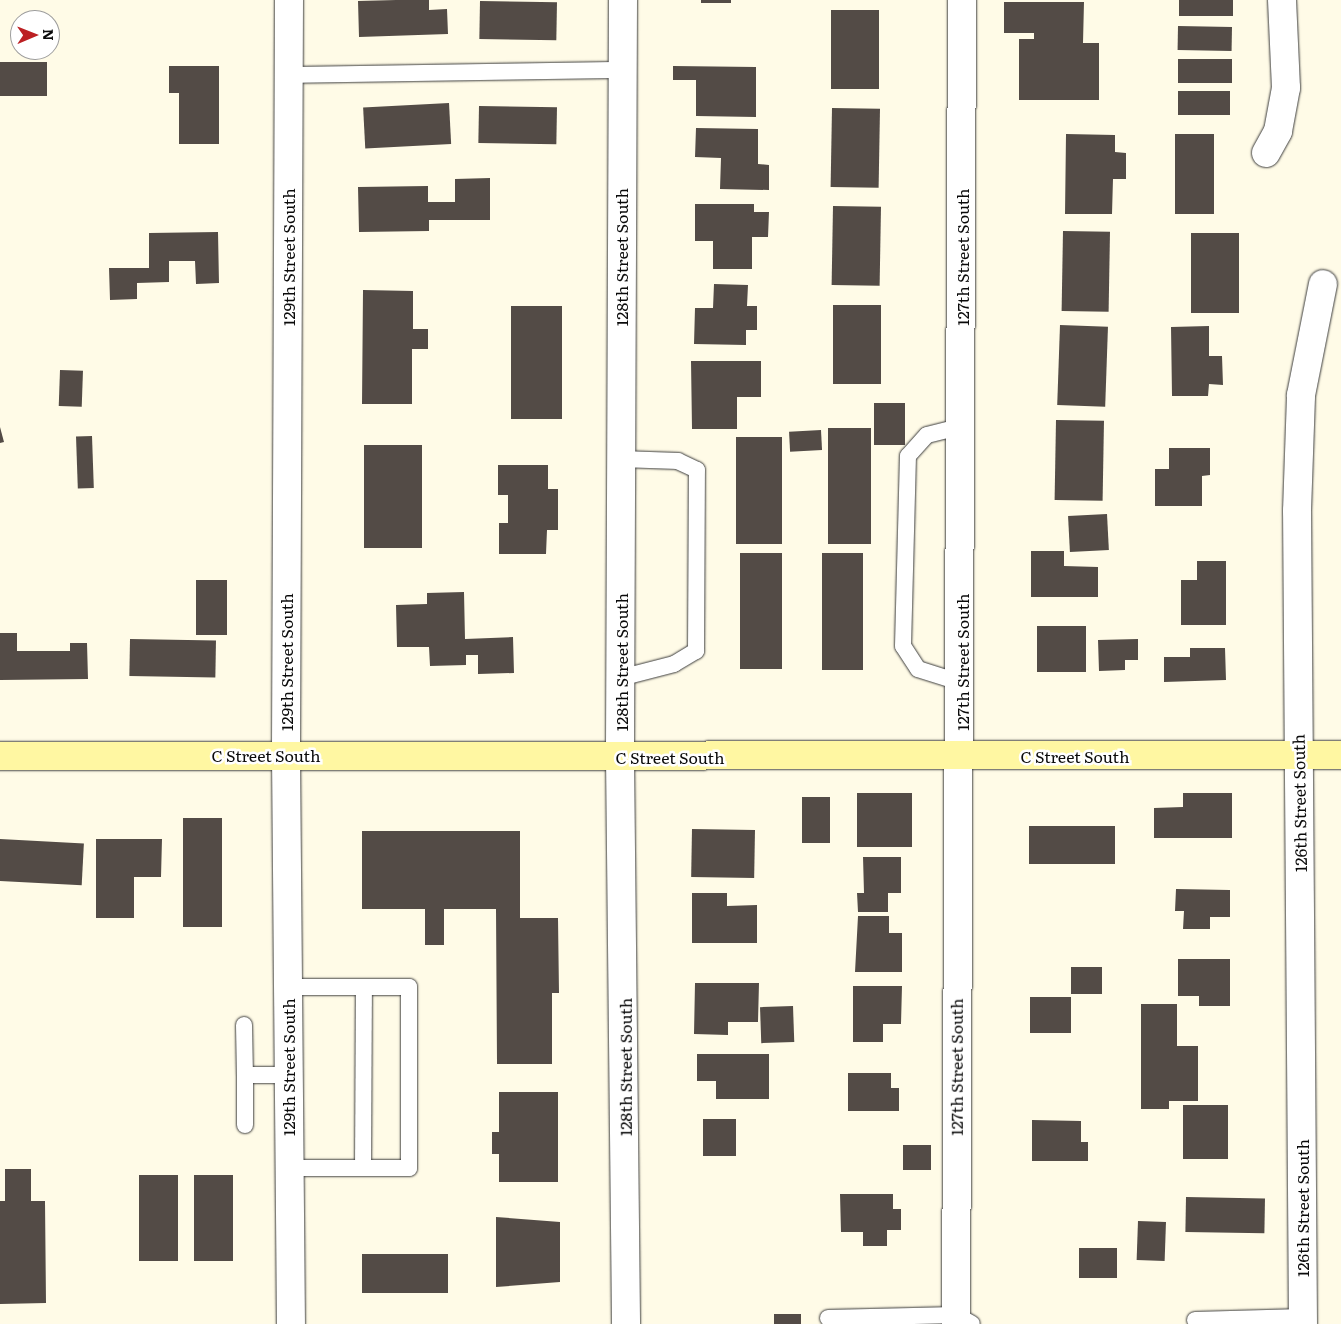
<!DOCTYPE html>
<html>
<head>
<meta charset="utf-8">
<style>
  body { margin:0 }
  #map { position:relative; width:1341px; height:1324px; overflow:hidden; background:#fffbe7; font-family:Literata,serif }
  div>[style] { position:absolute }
  .building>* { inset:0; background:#534b46; transform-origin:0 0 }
  .roads { filter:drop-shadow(0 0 1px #3d3d3d) drop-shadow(0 0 1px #3d3d3d) }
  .lane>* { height:16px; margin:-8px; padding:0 8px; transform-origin:8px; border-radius:8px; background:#fff }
  .street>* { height:28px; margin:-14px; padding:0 14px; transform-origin:14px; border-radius:14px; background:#fff }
  .secondary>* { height:28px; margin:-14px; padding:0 14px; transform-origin:14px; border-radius:14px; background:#fff7a2 }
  span { translate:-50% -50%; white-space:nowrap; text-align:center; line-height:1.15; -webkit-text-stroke:5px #fff; paint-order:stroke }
  .street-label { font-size:16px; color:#0a0a0a }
  .north { position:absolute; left:10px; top:10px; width:50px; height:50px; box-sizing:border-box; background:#fff; border:1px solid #9d9d9d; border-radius:50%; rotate:89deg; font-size:14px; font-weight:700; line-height:20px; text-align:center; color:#0a0a0a }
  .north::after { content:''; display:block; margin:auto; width:18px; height:22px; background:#bc2023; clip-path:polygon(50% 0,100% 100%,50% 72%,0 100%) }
</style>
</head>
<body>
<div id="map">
  <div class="building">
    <div style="clip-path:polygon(396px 0,429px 0,429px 10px,447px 9px,448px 34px,359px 37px,358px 1px)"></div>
    <div style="left:701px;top:0;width:30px;height:3px"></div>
    <div style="left:1179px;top:0;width:54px;height:16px"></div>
    <div style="left:480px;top:1px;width:77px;height:38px;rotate:1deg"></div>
    <div style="clip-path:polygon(1004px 2px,1084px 2px,1083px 43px,1099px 43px,1099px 100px,1019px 100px,1019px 39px,1034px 39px,1034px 33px,1004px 33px)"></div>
    <div style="left:831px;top:10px;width:48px;height:79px"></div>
    <div style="left:1178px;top:26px;width:54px;height:24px;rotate:1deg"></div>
    <div style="left:1178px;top:59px;width:54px;height:24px"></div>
    <div style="left:0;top:62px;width:47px;height:34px"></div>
    <div style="clip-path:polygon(169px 66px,219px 66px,219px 144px,179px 144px,179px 93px,169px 93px)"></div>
    <div style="clip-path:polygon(673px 66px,756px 67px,756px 117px,696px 116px,696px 80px,673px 80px)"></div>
    <div style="left:1178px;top:91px;width:52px;height:24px"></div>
    <div style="left:449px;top:103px;width:41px;height:86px;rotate:87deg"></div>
    <div style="left:479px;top:106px;width:78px;height:37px;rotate:1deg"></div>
    <div style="left:832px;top:108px;width:48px;height:79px;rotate:1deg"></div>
    <div style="clip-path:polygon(696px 128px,758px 129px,758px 164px,769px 165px,769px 190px,720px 189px,721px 158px,695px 157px)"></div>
    <div style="clip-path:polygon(1066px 134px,1115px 135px,1115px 152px,1126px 153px,1126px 179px,1113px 179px,1112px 214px,1065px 214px)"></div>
    <div style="left:1175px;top:134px;width:39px;height:80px"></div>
    <div style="clip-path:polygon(490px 178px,490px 220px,429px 220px,429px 231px,359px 232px,358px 187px,428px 186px,428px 202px,455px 202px,455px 179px)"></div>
    <div style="clip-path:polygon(695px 204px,754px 204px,754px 212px,769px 212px,768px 237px,752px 237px,752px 269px,713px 269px,713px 241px,695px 241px)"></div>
    <div style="left:833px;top:206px;width:48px;height:79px;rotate:1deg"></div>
    <div style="left:1063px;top:231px;width:47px;height:80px;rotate:1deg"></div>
    <div style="clip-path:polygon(218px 232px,219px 283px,196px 284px,195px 261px,169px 261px,169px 282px,137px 283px,137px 299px,110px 300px,109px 268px,149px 268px,149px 233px)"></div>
    <div style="left:1191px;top:233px;width:48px;height:80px"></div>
    <div style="clip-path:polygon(714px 284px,748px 285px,747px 306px,757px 306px,757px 330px,746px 330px,746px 345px,694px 344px,695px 308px,713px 308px)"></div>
    <div style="clip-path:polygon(363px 290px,413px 291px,413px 329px,428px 329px,428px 349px,412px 349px,412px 404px,362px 404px)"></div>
    <div style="left:833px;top:305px;width:48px;height:79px"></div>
    <div style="left:511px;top:306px;width:51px;height:113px"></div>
    <div style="left:1060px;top:325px;width:48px;height:80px;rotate:2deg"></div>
    <div style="clip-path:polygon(1209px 326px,1209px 356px,1222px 356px,1223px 385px,1209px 384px,1208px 396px,1172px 396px,1171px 327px)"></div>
    <div style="clip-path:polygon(691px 361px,761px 361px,761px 397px,737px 397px,737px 429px,692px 429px)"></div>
    <div style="left:60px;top:370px;width:23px;height:36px;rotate:2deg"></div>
    <div style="left:874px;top:403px;width:31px;height:42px"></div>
    <div style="left:1056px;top:420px;width:48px;height:80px;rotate:1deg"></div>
    <div style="clip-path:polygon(0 427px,4px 442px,0 443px)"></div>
    <div style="left:828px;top:428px;width:43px;height:116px"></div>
    <div style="left:821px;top:430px;width:20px;height:32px;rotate:87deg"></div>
    <div style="left:92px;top:436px;width:52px;height:16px;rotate:88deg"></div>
    <div style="left:736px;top:437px;width:46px;height:107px"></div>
    <div style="left:364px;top:445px;width:58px;height:103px"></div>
    <div style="clip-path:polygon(1169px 448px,1210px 448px,1210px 475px,1202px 476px,1202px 506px,1155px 506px,1155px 469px,1169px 469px)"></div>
    <div style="clip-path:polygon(498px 465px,548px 465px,548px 489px,558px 489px,558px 530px,547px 530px,546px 554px,499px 554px,499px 523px,508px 523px,508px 495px,498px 495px)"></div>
    <div style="left:1107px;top:514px;width:36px;height:39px;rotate:87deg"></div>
    <div style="clip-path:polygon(1031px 551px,1064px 551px,1064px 566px,1098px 567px,1098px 597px,1031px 597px)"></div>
    <div style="left:740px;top:553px;width:42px;height:116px"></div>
    <div style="left:863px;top:553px;width:117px;height:41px;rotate:90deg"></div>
    <div style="clip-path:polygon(1197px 561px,1226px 561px,1226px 625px,1181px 625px,1181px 580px,1197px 580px)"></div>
    <div style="left:196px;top:580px;width:31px;height:55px"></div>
    <div style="clip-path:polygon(464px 592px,465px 639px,513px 637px,514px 673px,478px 674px,478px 655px,466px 655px,466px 665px,430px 666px,429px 647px,397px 647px,396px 605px,427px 604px,427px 593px)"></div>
    <div style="left:1037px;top:626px;width:49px;height:46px"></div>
    <div style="clip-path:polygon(0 633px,17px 633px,17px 651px,70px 651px,70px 643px,87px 643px,88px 679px,0 680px)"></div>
    <div style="left:130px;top:639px;width:86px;height:37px;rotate:1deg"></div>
    <div style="clip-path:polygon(1138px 639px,1138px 660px,1125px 660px,1125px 670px,1099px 671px,1098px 640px)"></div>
    <div style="clip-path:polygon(1190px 648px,1225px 648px,1226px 680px,1164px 682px,1164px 657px,1190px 657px)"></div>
    <div style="left:857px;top:793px;width:55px;height:54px"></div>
    <div style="clip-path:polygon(1183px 793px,1232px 793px,1232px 838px,1154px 838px,1154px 808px,1183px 807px)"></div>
    <div style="left:802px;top:797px;width:28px;height:46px"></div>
    <div style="left:183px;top:818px;width:39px;height:109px"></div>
    <div style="left:1029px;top:826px;width:86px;height:38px"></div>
    <div style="left:692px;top:829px;width:63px;height:48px;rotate:1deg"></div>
    <div style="clip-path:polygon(362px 831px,520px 831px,520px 918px,558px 918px,559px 993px,552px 993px,552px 1064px,497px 1064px,496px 909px,444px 909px,444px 945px,425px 945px,425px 909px,362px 909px)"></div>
    <div style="left:0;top:839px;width:84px;height:42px;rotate:3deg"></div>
    <div style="clip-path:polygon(96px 839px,162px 839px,161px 877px,134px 877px,134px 918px,96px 918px)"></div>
    <div style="clip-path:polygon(863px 857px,901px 857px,901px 893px,888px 893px,888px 912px,858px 912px,857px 893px,864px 893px)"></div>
    <div style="clip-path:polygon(1176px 889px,1230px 890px,1230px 917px,1210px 917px,1210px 929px,1183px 929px,1184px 911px,1175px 911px)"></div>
    <div style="clip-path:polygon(692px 893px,727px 893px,727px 906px,757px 905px,757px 943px,692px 943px)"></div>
    <div style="clip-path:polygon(858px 916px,889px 916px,889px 933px,902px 933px,902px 972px,855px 972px)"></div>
    <div style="clip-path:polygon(1178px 959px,1230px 959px,1230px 1006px,1199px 1006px,1199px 996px,1178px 996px)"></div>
    <div style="left:1071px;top:967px;width:31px;height:27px"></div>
    <div style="clip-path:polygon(695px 983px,759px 983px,758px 1022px,728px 1022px,728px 1035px,694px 1034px)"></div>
    <div style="clip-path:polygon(853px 986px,902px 986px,901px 1024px,883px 1024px,883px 1042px,853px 1042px)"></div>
    <div style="left:1030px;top:997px;width:41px;height:36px"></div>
    <div style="clip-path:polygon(1141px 1004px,1177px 1004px,1177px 1046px,1198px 1046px,1198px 1101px,1169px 1101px,1169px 1109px,1141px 1109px)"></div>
    <div style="left:793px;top:1006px;width:36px;height:33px;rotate:88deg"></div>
    <div style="clip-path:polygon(697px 1054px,769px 1054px,769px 1099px,716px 1099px,716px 1081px,697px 1081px)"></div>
    <div style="clip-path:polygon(848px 1073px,891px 1073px,891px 1088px,899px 1088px,899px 1111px,848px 1111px)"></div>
    <div style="clip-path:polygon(499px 1092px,558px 1092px,558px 1182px,499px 1182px,499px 1154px,492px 1154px,492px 1132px,499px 1132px)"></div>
    <div style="left:1183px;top:1105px;width:45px;height:54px"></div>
    <div style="left:703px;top:1119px;width:33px;height:37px"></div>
    <div style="clip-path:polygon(1032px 1120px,1081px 1121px,1081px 1142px,1088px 1142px,1088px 1161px,1032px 1161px)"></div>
    <div style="left:903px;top:1145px;width:28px;height:25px"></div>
    <div style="clip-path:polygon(5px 1169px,31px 1169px,31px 1201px,45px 1201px,46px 1303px,0 1304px,0 1201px,5px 1201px)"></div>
    <div style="left:178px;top:1175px;width:86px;height:39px;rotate:90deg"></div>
    <div style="left:194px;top:1175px;width:39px;height:86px"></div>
    <div style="clip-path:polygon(840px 1194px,893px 1194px,893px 1209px,901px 1209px,901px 1230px,887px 1230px,887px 1246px,863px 1246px,863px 1232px,841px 1232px)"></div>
    <div style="left:1186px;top:1197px;width:79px;height:35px;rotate:1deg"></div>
    <div style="clip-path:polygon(496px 1217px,560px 1222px,560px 1282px,496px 1287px)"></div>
    <div style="left:1138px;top:1221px;width:28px;height:39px;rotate:2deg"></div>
    <div style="left:1079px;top:1248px;width:38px;height:30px"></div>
    <div style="left:362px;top:1254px;width:86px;height:39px"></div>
    <div style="left:774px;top:1314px;width:27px;height:10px"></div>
  </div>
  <div class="roads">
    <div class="lane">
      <div style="left:288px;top:75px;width:334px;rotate:-0.9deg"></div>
      <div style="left:620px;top:678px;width:56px;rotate:-14.5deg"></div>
      <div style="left:674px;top:664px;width:26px;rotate:-31deg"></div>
      <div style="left:696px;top:651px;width:181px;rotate:-89.7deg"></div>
      <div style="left:697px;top:470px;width:21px;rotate:-155deg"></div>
      <div style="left:678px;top:461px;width:57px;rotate:-178deg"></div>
      <div style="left:962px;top:683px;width:46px;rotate:-162.3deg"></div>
      <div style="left:918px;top:669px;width:27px;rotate:-123deg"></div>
      <div style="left:903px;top:646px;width:190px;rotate:-88.5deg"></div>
      <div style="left:908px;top:456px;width:28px;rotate:-48deg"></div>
      <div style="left:927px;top:435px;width:36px;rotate:-14deg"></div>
      <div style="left:288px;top:987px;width:121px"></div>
      <div style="left:409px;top:987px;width:181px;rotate:90deg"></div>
      <div style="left:409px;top:1168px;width:120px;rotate:180deg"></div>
      <div style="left:244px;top:1025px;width:50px;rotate:88.9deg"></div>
      <div style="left:245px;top:1075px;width:44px"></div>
      <div style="left:245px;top:1075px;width:50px;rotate:90deg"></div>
      <div style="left:363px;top:1168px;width:181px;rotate:-89.7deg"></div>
      <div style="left:828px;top:1318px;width:128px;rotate:-1.3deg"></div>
      <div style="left:956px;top:1315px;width:18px;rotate:29deg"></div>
      <div style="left:1195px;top:1320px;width:108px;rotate:-1.6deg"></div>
    </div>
    <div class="street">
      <div style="left:289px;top:0;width:755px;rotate:90.23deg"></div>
      <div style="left:286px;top:755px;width:569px;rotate:89.5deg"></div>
      <div style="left:623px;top:0;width:757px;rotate:90.23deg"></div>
      <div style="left:620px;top:757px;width:567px;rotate:89.39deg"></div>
      <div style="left:1266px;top:153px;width:25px;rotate:-61deg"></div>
      <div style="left:1278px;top:131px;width:44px;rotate:-79.5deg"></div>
      <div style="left:1286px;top:88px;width:88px;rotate:-92.6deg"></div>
      <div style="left:956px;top:1324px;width:1324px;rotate:-89.74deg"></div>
      <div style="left:1303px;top:1324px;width:813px;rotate:-90.42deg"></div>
      <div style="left:1297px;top:511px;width:116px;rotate:-88deg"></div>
      <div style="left:1301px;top:395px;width:113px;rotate:-78.8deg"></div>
    </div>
    <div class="secondary">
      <div style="left:0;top:756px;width:1341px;rotate:-0.04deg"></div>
    </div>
  </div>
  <div class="street-label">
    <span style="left:288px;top:257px;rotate:-90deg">129th Street South</span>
    <span style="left:621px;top:257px;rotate:-90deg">128th Street South</span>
    <span style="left:962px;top:257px;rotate:-90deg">127th Street South</span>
    <span style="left:286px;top:662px;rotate:-90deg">129th Street South</span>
    <span style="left:621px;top:662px;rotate:-90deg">128th Street South</span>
    <span style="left:962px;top:662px;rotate:-90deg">127th Street South</span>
    <span style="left:266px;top:755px">C Street South</span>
    <span style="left:1075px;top:756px">C Street South</span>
    <span style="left:670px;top:757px">C Street South</span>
    <span style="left:1299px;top:803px;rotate:-91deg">126th Street South</span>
    <span style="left:288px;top:1067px;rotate:-90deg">129th Street South</span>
    <span style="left:625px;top:1067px;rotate:-90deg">128th Street South</span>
    <span style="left:956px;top:1067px;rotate:-90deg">127th Street South</span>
    <span style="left:1302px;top:1208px;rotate:-90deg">126th Street South</span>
  </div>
  <div class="north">N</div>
</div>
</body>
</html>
